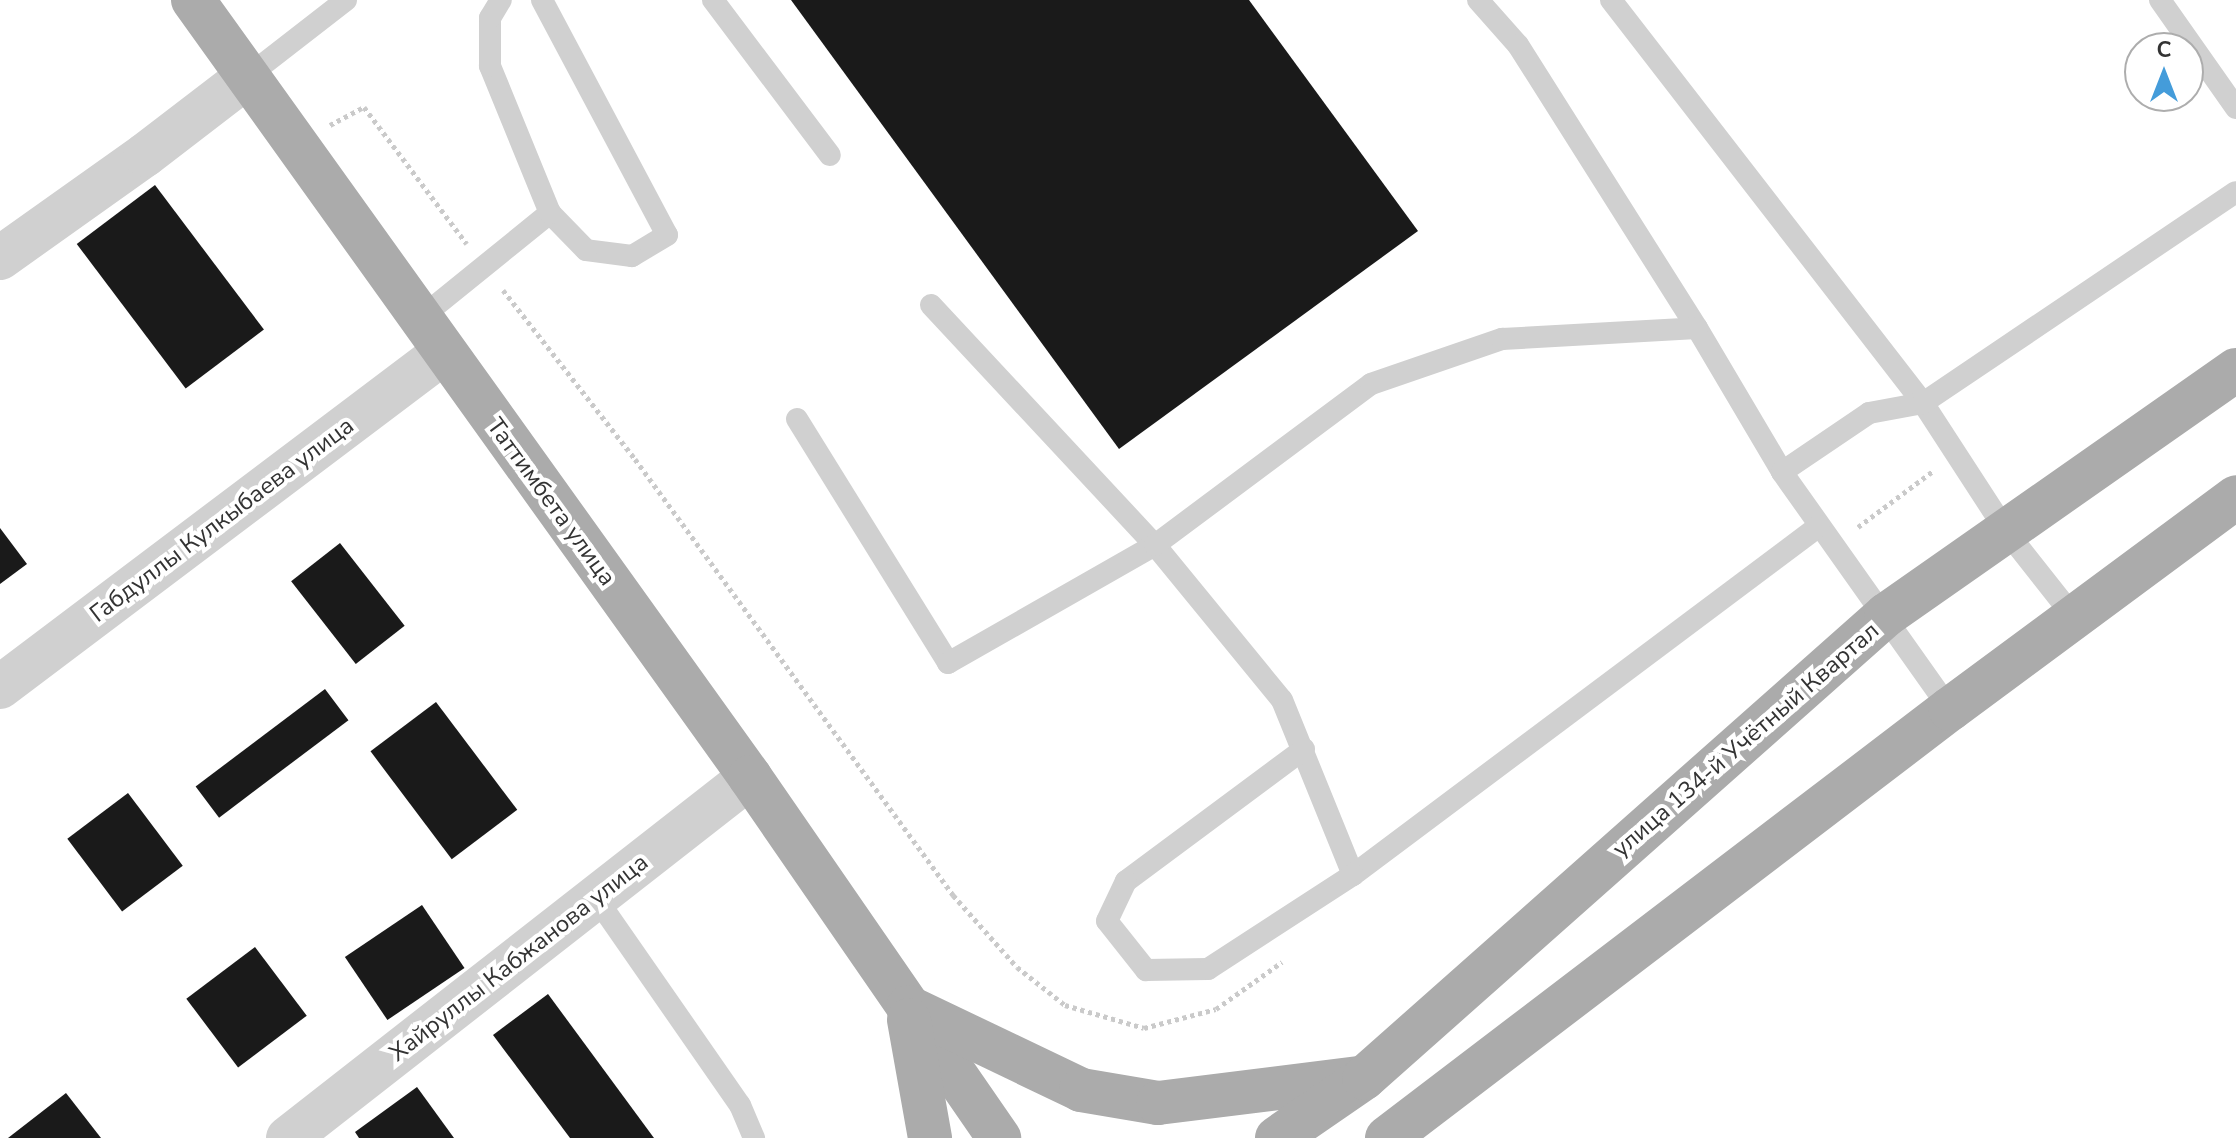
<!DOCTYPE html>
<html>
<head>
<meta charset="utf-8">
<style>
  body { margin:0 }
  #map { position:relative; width:2236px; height:1138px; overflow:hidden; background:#fff; font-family:"Nunito Sans",sans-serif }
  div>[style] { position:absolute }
  .building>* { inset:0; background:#1a1a1a; transform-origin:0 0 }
  .path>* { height:5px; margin-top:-2.5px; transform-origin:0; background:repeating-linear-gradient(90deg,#cacaca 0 4px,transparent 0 8px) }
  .service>* { height:22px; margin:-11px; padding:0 11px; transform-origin:11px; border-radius:11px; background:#d0d0d0 }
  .minor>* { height:44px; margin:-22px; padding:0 22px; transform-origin:22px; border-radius:22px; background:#d0d0d0 }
  .primary>* { height:44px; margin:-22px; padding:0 22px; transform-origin:22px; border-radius:22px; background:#ababab }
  span { translate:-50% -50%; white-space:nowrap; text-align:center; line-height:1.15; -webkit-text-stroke:8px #fff; paint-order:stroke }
  .street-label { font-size:24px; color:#333 }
  .north { position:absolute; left:2124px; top:32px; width:80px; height:80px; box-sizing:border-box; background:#fff; border:2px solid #adadad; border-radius:50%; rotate:0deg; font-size:22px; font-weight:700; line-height:32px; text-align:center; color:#333 }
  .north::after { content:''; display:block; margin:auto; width:28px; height:36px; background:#449cda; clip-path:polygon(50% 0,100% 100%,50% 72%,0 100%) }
</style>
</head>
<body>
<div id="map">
  <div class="building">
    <div style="clip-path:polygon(791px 0,1249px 0,1418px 231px,1119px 449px)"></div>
    <div style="left:155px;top:185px;width:181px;height:98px;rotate:53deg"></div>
    <div style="clip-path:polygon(0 528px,27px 564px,0 584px)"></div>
    <div style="left:340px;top:543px;width:105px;height:62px;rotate:52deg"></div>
    <div style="left:325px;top:689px;width:39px;height:162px;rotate:53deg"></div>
    <div style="left:436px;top:702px;width:135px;height:82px;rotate:53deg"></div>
    <div style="left:128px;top:793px;width:91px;height:76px;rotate:53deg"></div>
    <div style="left:422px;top:905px;width:76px;height:93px;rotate:56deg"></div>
    <div style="left:255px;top:947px;width:86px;height:86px;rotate:53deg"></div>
    <div style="clip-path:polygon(548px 994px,654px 1138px,570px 1138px,493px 1035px)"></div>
    <div style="clip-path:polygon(417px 1087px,454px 1138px,359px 1138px,355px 1132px)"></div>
    <div style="clip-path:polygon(66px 1093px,101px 1138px,8px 1138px)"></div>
  </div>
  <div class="path">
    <div style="left:330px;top:125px;width:38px;rotate:-28deg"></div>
    <div style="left:364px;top:107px;width:171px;rotate:53.1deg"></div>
    <div style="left:503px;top:290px;width:214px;rotate:52deg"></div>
    <div style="left:635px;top:459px;width:540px;rotate:53.89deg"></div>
    <div style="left:953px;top:895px;width:96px;rotate:48.4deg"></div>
    <div style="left:1017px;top:967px;width:61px;rotate:38.4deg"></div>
    <div style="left:1065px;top:1005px;width:82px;rotate:16.2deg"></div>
    <div style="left:1144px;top:1028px;width:74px;rotate:-14.8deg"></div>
    <div style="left:1216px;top:1009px;width:81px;rotate:-35.5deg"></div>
    <div style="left:1858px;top:527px;width:94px;rotate:-36.7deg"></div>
  </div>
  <div class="service">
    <div style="left:542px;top:0;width:266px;rotate:62deg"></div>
    <div style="left:667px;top:235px;width:41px;rotate:149deg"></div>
    <div style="left:632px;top:256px;width:46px;rotate:-172.6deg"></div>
    <div style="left:586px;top:250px;width:52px;rotate:-134.2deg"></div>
    <div style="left:713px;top:0;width:194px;rotate:53deg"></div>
    <div style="left:1478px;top:0;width:60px;rotate:48.4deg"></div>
    <div style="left:1518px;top:45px;width:335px;rotate:57.7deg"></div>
    <div style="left:1697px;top:328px;width:167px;rotate:59.4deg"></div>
    <div style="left:1782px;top:472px;width:291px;rotate:54.7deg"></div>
    <div style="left:1611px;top:0;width:510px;rotate:52.25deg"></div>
    <div style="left:1923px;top:403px;width:153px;rotate:57deg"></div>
    <div style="left:2006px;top:531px;width:110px;rotate:51.7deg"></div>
    <div style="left:2160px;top:0;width:132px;rotate:54.9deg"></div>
    <div style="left:248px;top:76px;width:124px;rotate:-37.8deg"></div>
    <div style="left:931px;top:305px;width:328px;rotate:47deg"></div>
    <div style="left:1155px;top:545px;width:200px;rotate:50.7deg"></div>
    <div style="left:1282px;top:700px;width:189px;rotate:67.9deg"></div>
    <div style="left:1353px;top:875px;width:582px;rotate:-36.83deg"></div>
    <div style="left:419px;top:319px;width:169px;rotate:-39deg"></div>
    <div style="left:550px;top:213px;width:159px;rotate:-112.2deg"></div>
    <div style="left:490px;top:66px;width:48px;rotate:-90deg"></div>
    <div style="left:490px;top:18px;width:21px;rotate:-59deg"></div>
    <div style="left:797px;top:419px;width:287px;rotate:58.2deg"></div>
    <div style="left:948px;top:663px;width:238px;rotate:-29.7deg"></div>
    <div style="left:1155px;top:545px;width:269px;rotate:-36.7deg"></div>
    <div style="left:1371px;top:384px;width:139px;rotate:-19deg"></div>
    <div style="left:1502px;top:339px;width:195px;rotate:-3.2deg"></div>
    <div style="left:1782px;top:472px;width:105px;rotate:-34.1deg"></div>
    <div style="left:1869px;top:413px;width:55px;rotate:-10.5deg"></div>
    <div style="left:1923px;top:403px;width:377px;rotate:-34deg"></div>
    <div style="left:1304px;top:749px;width:222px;rotate:143.4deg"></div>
    <div style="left:1126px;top:881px;width:44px;rotate:115.4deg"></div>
    <div style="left:1107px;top:921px;width:63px;rotate:51.5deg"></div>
    <div style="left:1146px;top:970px;width:62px;rotate:-0.9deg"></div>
    <div style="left:1208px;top:969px;width:173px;rotate:-33deg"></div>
    <div style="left:596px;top:898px;width:252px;rotate:55.2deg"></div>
    <div style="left:740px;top:1105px;width:36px;rotate:67deg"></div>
  </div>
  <div class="minor">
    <div style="left:0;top:258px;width:178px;rotate:-35.4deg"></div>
    <div style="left:145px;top:155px;width:130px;rotate:-37.5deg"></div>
    <div style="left:0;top:687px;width:555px;rotate:-37.01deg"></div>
    <div style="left:288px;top:1138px;width:586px;rotate:-38deg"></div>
  </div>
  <div class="primary">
    <div style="left:193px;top:0;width:956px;rotate:54.36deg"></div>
    <div style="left:750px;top:777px;width:439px;rotate:55.4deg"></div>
    <div style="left:908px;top:1007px;width:192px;rotate:25.6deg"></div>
    <div style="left:1081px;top:1090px;width:78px;rotate:9.6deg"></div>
    <div style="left:1158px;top:1103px;width:202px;rotate:-7.1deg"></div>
    <div style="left:909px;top:1020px;width:120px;rotate:79.9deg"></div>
    <div style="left:1277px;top:1138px;width:106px;rotate:-34.6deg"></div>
    <div style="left:1364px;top:1078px;width:698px;rotate:-41.57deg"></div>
    <div style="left:1886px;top:615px;width:427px;rotate:-35deg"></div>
    <div style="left:1387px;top:1138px;width:708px;rotate:-37.31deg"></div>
    <div style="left:1950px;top:709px;width:356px;rotate:-36.5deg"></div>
  </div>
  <div class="street-label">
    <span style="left:551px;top:502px;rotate:54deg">Таттимбета улица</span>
    <span style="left:222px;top:520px;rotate:-37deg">Габдуллы Кулкыбаева улица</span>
    <span style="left:1746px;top:740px;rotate:-41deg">улица 134-й Учётный Квартал</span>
    <span style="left:519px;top:958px;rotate:-38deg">Хайруллы Кабжанова улица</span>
  </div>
  <div class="north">С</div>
</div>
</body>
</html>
